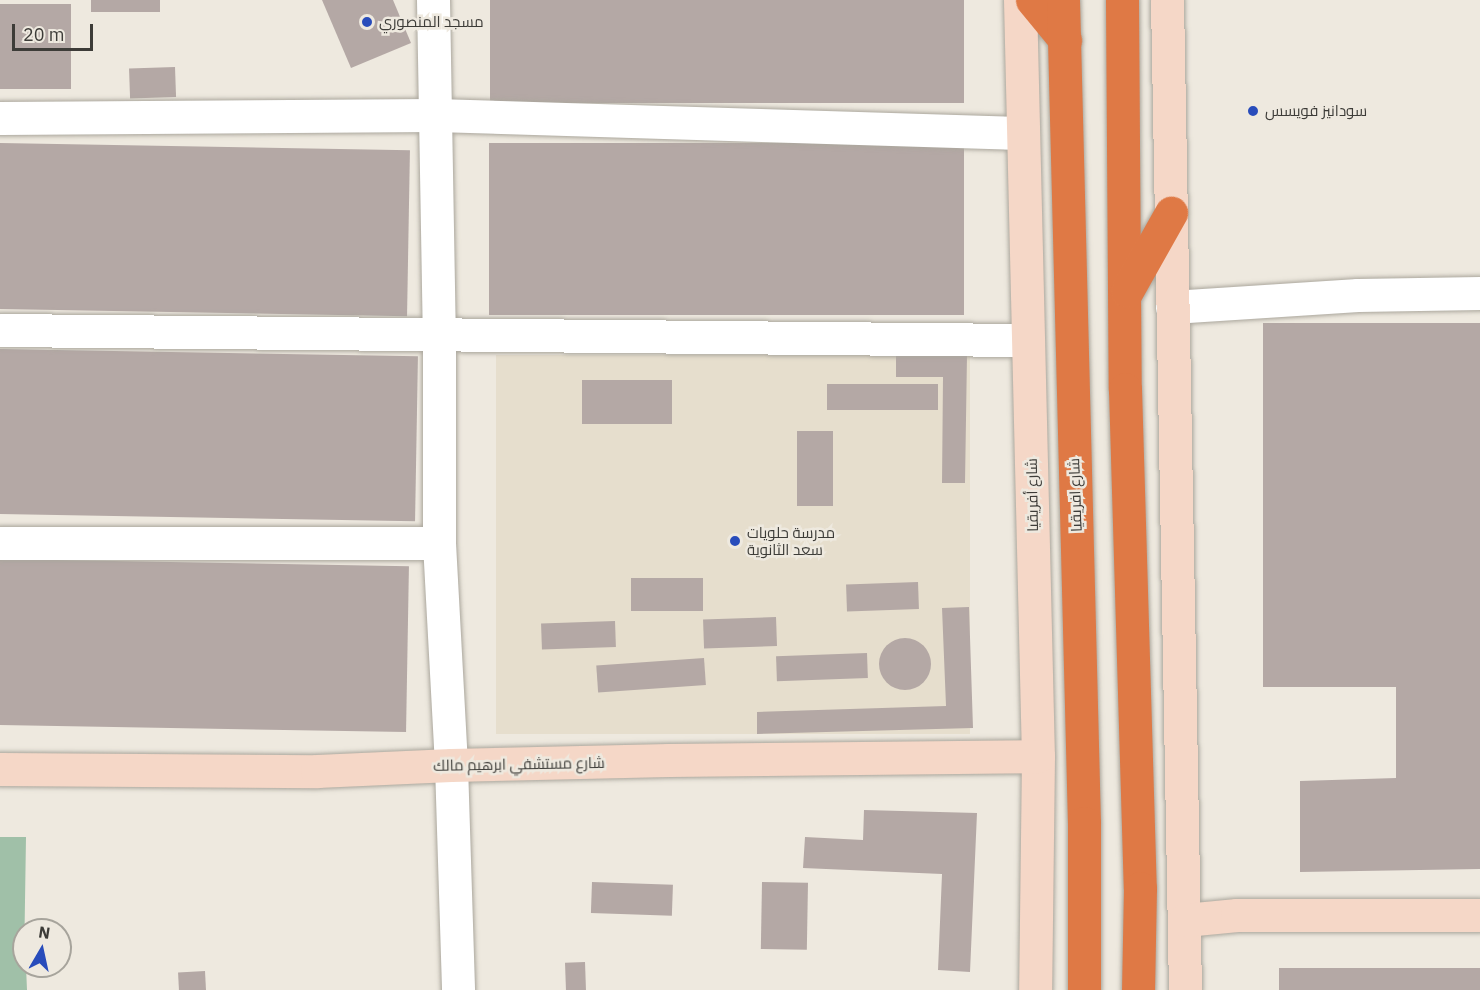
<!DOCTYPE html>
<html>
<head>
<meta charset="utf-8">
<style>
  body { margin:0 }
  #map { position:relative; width:1480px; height:990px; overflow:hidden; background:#eee9df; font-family:"IBM Plex Sans",Cairo,sans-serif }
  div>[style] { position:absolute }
  .built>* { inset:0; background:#e6decd; transform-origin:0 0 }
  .green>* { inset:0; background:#a0c0a8 }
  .building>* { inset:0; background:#b4a8a5; transform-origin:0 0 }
  .round { border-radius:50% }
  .roads { filter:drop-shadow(0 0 2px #aba79d) drop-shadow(0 0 2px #aba79d) }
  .street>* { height:33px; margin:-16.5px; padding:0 16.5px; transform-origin:16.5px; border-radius:16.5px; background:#fff }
  .secondary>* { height:33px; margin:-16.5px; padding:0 16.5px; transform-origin:16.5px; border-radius:16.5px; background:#f5d7c7 }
  .highway>* { height:33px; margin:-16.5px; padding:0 16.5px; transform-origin:16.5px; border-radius:16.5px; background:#df7945 }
  .dots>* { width:16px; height:16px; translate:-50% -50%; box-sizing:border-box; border:3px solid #eee9df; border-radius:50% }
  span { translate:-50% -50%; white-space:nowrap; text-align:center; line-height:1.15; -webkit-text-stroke:5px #eee9df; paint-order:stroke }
  .poi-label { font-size:15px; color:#3d3c38 }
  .left { translate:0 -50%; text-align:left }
  .street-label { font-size:15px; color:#3d3c38 }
  .north { position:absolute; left:12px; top:918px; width:60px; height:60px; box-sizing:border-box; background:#eee9df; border:2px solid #a7a49c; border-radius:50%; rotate:9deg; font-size:16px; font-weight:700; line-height:24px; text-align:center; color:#3d3c38 }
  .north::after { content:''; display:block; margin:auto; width:21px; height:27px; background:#284cbb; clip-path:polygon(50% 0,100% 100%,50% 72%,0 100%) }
  .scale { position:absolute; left:12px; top:24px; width:81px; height:27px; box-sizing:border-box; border:3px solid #3d3c38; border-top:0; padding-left:8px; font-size:18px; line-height:21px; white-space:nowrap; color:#3d3c38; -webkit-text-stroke:4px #eee9df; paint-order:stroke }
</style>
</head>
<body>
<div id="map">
  <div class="built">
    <div style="left:496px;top:355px;width:474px;height:379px"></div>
  </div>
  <div class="green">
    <div style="clip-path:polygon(0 837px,26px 837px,24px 966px,26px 966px,27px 990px,0 990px)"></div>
  </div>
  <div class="building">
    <div style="left:91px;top:0;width:69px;height:12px"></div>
    <div style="clip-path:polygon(322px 0,393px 0,411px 43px,351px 68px)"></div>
    <div style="left:490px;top:0;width:474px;height:103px"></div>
    <div style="left:0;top:4px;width:71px;height:85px"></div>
    <div style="left:175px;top:67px;width:30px;height:46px;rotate:88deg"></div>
    <div style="left:0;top:143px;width:410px;height:166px;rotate:1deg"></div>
    <div style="left:489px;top:143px;width:475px;height:172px"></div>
    <div style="clip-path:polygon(1263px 323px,1480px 323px,1480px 869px,1300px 872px,1300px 781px,1396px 778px,1396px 687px,1263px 687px)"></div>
    <div style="left:0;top:349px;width:418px;height:165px;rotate:1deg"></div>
    <div style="clip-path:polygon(896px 354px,967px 355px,965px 483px,942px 483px,943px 377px,896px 377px)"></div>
    <div style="left:672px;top:380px;width:44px;height:90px;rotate:90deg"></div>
    <div style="left:938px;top:384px;width:26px;height:111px;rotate:90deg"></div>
    <div style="left:797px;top:431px;width:36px;height:75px"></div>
    <div style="left:0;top:559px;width:409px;height:166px;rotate:1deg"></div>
    <div style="left:703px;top:578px;width:33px;height:72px;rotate:90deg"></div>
    <div style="left:918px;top:582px;width:27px;height:72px;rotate:88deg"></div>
    <div style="clip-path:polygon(969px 607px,973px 728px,757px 734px,757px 712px,946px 706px,942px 608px)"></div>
    <div style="left:776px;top:617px;width:29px;height:73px;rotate:88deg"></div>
    <div style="left:615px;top:621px;width:26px;height:74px;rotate:88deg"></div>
    <div class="round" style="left:879px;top:638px;width:52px;height:52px"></div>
    <div style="left:867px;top:653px;width:25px;height:91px;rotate:88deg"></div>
    <div style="left:704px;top:658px;width:27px;height:108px;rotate:86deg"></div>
    <div style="clip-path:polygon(864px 810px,977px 813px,970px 972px,938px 970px,942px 874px,803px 868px,805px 837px,863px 840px)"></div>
    <div style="left:592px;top:882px;width:81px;height:31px;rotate:2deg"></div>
    <div style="left:762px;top:882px;width:46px;height:67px;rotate:1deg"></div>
    <div style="left:585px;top:962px;width:28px;height:20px;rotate:88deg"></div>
    <div style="left:1279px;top:968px;width:201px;height:22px"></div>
    <div style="left:205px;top:971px;width:19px;height:27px;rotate:87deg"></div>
  </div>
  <div class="roads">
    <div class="street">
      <div style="left:433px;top:0;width:334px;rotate:89deg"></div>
      <div style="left:439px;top:334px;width:209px;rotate:90deg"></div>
      <div style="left:439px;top:543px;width:222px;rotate:86.9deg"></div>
      <div style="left:451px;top:765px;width:225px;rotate:88.2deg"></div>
      <div style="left:0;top:118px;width:436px;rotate:-0.4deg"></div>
      <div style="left:436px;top:115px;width:585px;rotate:1.76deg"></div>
      <div style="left:1172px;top:307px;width:186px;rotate:-3.7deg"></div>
      <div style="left:1358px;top:295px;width:122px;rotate:-0.9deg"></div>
      <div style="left:0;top:330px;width:1028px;rotate:0.56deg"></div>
      <div style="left:0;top:543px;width:439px"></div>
    </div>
    <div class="secondary">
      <div style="left:1020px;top:0;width:756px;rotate:88.64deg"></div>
      <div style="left:1038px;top:756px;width:234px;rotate:90.7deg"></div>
      <div style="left:1167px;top:0;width:990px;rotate:88.96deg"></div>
      <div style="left:0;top:769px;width:317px;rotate:0.4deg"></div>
      <div style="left:317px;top:771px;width:134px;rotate:-2.6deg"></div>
      <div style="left:451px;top:765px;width:218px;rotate:-1.3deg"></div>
      <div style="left:669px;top:760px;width:369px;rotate:-0.6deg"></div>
      <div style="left:1185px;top:920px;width:52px;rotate:-5.5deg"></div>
      <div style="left:1237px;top:915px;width:243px"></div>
    </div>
    <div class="highway">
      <div style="left:1032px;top:0;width:52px;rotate:50.5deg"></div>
      <div style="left:1063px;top:0;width:823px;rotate:88.54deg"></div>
      <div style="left:1084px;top:823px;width:167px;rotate:90deg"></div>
      <div style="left:1122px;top:0;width:389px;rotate:89.6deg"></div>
      <div style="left:1125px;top:389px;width:499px;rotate:88.3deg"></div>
      <div style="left:1140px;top:888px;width:102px;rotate:91.1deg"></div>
      <div style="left:1127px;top:291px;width:90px;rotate:-60.6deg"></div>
    </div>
  </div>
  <div class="dots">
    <div style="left:367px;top:22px;background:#284cbb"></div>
    <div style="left:1253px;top:111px;background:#284cbb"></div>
    <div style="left:735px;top:541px;background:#284cbb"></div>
  </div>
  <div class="poi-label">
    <span class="left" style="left:379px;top:22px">مسجد المنصوري</span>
    <span class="left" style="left:1265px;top:111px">سودانيز فويسس</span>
    <span class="left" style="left:747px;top:541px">مدرسة حلويات<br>سعد الثانوية</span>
  </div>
  <div class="street-label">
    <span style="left:1032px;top:495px;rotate:-91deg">شارع أفريقيا</span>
    <span style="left:1075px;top:495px;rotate:-92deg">شارع افريقيا</span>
    <span style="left:519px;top:764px;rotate:-1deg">شارع مستشفي ابرهيم مالك</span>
  </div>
  <div class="north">N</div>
  <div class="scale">20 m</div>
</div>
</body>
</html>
